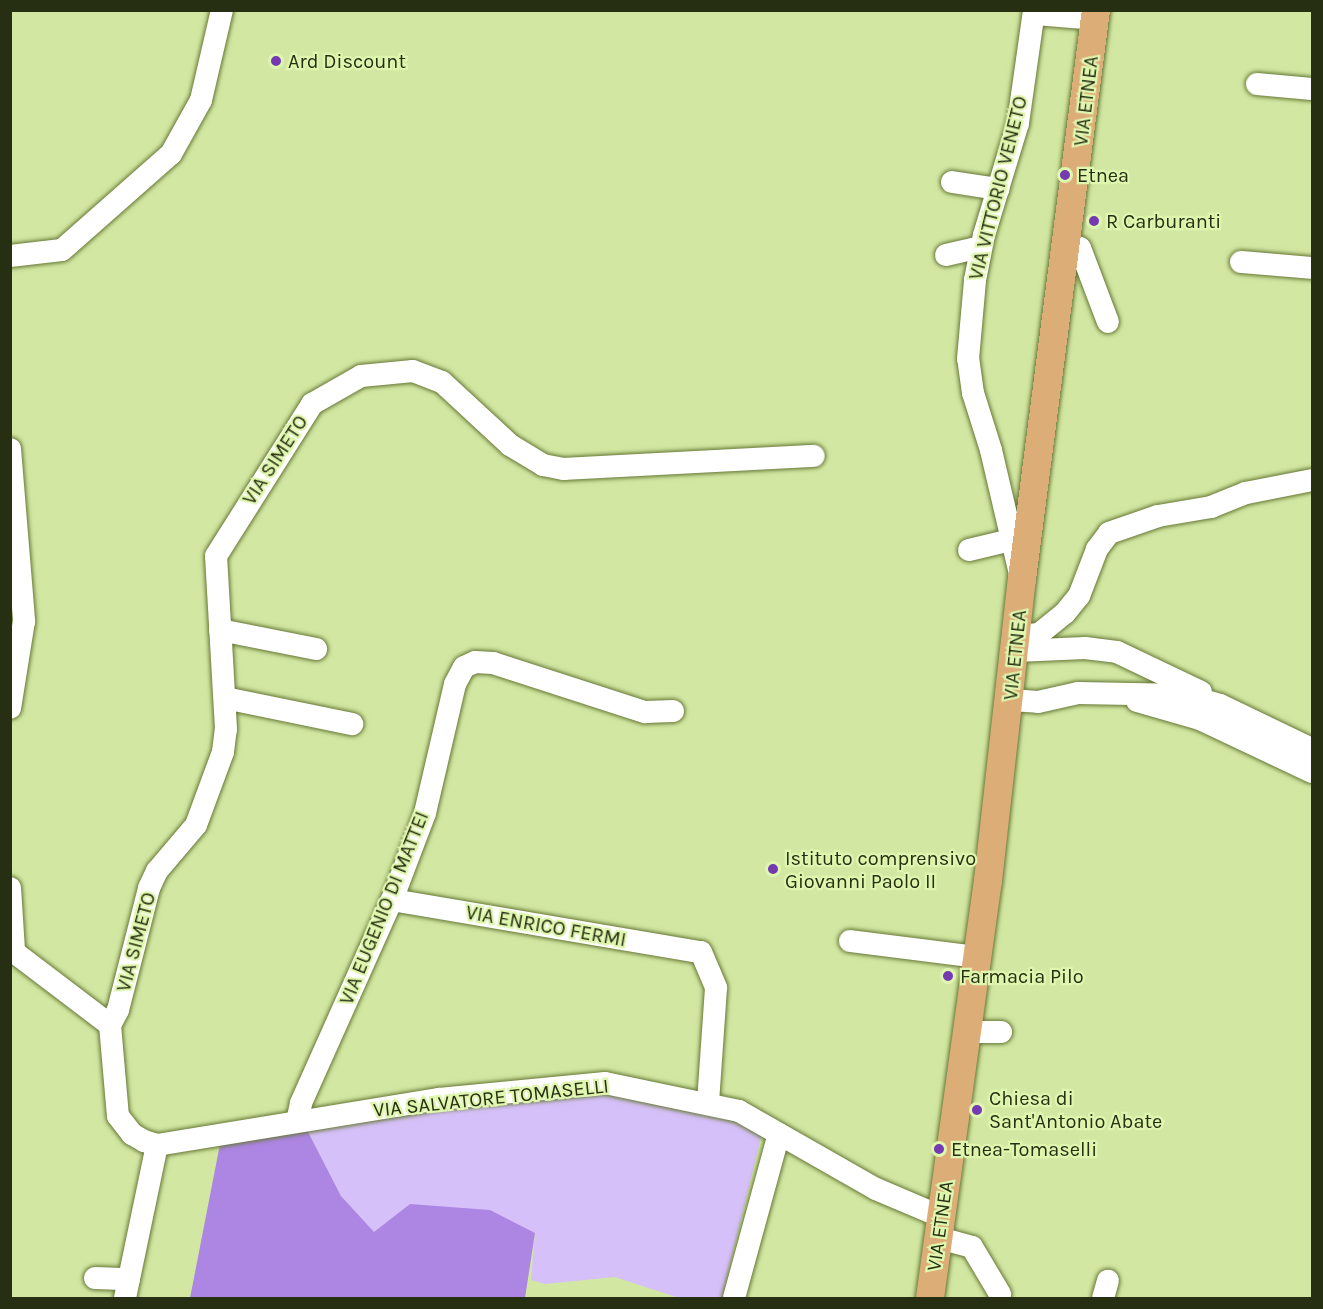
<!DOCTYPE html>
<html>
<head>
<meta charset="utf-8">
<style>
  body { margin:0 }
  #map { position:relative; width:1323px; height:1309px; overflow:hidden; background:#d2e8a2; font-family:Karla,sans-serif }
  div>[style] { position:absolute }
  .green>* { inset:0; background:#d6c0f9 }
  .forest>* { inset:0; background:#ad85e3 }
  .roads { filter:drop-shadow(0 0 2px #667836) drop-shadow(0 0 2px #667836) }
  .minor>* { height:22px; margin:-11px; padding:0 11px; transform-origin:11px; border-radius:11px; background:#fff }
  .major>* { height:28px; margin:-14px; padding:0 14px; transform-origin:14px; border-radius:14px; background:#dcad77 }
  .dots>* { width:16px; height:16px; translate:-50% -50%; box-sizing:border-box; border:3px solid #dff6af; border-radius:50% }
  span { translate:-50% -50%; white-space:nowrap; text-align:center; line-height:1.15; -webkit-text-stroke:4.5px #dff6af; paint-order:stroke }
  .poi-label { font-size:20px; color:#272f13 }
  .left { translate:0 -50%; text-align:left }
  .street-label { font-size:20px; color:#272f13 }
  .frame { position:absolute; inset:0; border:12px solid #272f13; pointer-events:none }
</style>
</head>
<body>
<div id="map">
  <div class="green">
    <div style="clip-path:polygon(605px 1091px,733px 1116px,762px 1133px,722px 1298px,679px 1298px,615px 1277px,545px 1284px,531px 1280px,535px 1233px,410px 1204px,374px 1233px,341px 1196px,306px 1128px,441px 1105px)"></div>
  </div>
  <div class="forest">
    <div style="clip-path:polygon(306px 1128px,341px 1196px,374px 1232px,410px 1204px,490px 1210px,535px 1233px,525px 1298px,190px 1298px,220px 1144px)"></div>
  </div>
  <div class="roads">
    <div class="minor">
      <div style="left:1034px;top:14px;width:61px;rotate:4.7deg"></div>
      <div style="left:1257px;top:84px;width:55px;rotate:5.2deg"></div>
      <div style="left:952px;top:182px;width:47px;rotate:8.7deg"></div>
      <div style="left:1067px;top:246px;width:13px;rotate:9deg"></div>
      <div style="left:1080px;top:248px;width:79px;rotate:69.3deg"></div>
      <div style="left:946px;top:255px;width:36px;rotate:-13deg"></div>
      <div style="left:10px;top:256px;width:52px;rotate:-6.6deg"></div>
      <div style="left:62px;top:250px;width:145px;rotate:-41.4deg"></div>
      <div style="left:171px;top:154px;width:62px;rotate:-60.9deg"></div>
      <div style="left:201px;top:100px;width:92px;rotate:-76.9deg"></div>
      <div style="left:1241px;top:262px;width:71px;rotate:4.8deg"></div>
      <div style="left:10px;top:449px;width:173px;rotate:85.3deg"></div>
      <div style="left:24px;top:621px;width:88px;rotate:99.1deg"></div>
      <div style="left:969px;top:550px;width:43px;rotate:-13.4deg"></div>
      <div style="left:1020px;top:574px;width:127px;rotate:-103.2deg"></div>
      <div style="left:991px;top:450px;width:60px;rotate:-107.5deg"></div>
      <div style="left:973px;top:393px;width:34px;rotate:-98deg"></div>
      <div style="left:968px;top:359px;width:79px;rotate:-84.9deg"></div>
      <div style="left:975px;top:280px;width:46px;rotate:-78.7deg"></div>
      <div style="left:984px;top:235px;width:117px;rotate:-73.1deg"></div>
      <div style="left:1018px;top:123px;width:114px;rotate:-81.9deg"></div>
      <div style="left:220px;top:630px;width:98px;rotate:11.2deg"></div>
      <div style="left:1019px;top:630px;width:11px;rotate:27deg"></div>
      <div style="left:1029px;top:635px;width:10px;rotate:-6deg"></div>
      <div style="left:1039px;top:634px;width:33px;rotate:-39deg"></div>
      <div style="left:1065px;top:613px;width:22px;rotate:-51deg"></div>
      <div style="left:1079px;top:596px;width:50px;rotate:-69deg"></div>
      <div style="left:1097px;top:549px;width:20px;rotate:-53deg"></div>
      <div style="left:1109px;top:533px;width:52px;rotate:-19.1deg"></div>
      <div style="left:1158px;top:516px;width:54px;rotate:-9.6deg"></div>
      <div style="left:1211px;top:507px;width:38px;rotate:-22deg"></div>
      <div style="left:1246px;top:493px;width:67px;rotate:-11.1deg"></div>
      <div style="left:1016px;top:651px;width:69px;rotate:-2.5deg"></div>
      <div style="left:1085px;top:648px;width:32px;rotate:7deg"></div>
      <div style="left:1117px;top:652px;width:93px;rotate:25.5deg"></div>
      <div style="left:225px;top:698px;width:130px;rotate:11.6deg"></div>
      <div style="left:1011px;top:700px;width:27px;rotate:4deg"></div>
      <div style="left:1038px;top:702px;width:41px;rotate:-12.7deg"></div>
      <div style="left:1078px;top:693px;width:107px;rotate:1.1deg"></div>
      <div style="left:1185px;top:695px;width:36px;rotate:16deg"></div>
      <div style="left:1220px;top:705px;width:102px;rotate:25.6deg"></div>
      <div style="left:1137px;top:701px;width:66px;rotate:15.9deg"></div>
      <div style="left:1200px;top:719px;width:124px;rotate:25.3deg"></div>
      <div style="left:10px;top:888px;width:62px;rotate:86.3deg"></div>
      <div style="left:392px;top:900px;width:313px;rotate:9.6deg"></div>
      <div style="left:701px;top:952px;width:39px;rotate:67deg"></div>
      <div style="left:716px;top:988px;width:115px;rotate:94deg"></div>
      <div style="left:850px;top:941px;width:128px;rotate:7.2deg"></div>
      <div style="left:10px;top:949px;width:126px;rotate:37.2deg"></div>
      <div style="left:110px;top:1025px;width:91px;rotate:85deg"></div>
      <div style="left:118px;top:1116px;width:23px;rotate:52deg"></div>
      <div style="left:132px;top:1134px;width:14px;rotate:30deg"></div>
      <div style="left:144px;top:1141px;width:14px;rotate:17deg"></div>
      <div style="left:157px;top:1145px;width:286px;rotate:-9.3deg"></div>
      <div style="left:439px;top:1099px;width:167px;rotate:-5.5deg"></div>
      <div style="left:605px;top:1083px;width:137px;rotate:11.8deg"></div>
      <div style="left:739px;top:1111px;width:158px;rotate:29.7deg"></div>
      <div style="left:876px;top:1189px;width:72px;rotate:23deg"></div>
      <div style="left:110px;top:1025px;width:17px;rotate:-62deg"></div>
      <div style="left:118px;top:1010px;width:126px;rotate:-75.7deg"></div>
      <div style="left:149px;top:888px;width:19px;rotate:-65deg"></div>
      <div style="left:157px;top:871px;width:60px;rotate:-49.7deg"></div>
      <div style="left:196px;top:825px;width:78px;rotate:-69.7deg"></div>
      <div style="left:223px;top:752px;width:23px;rotate:-83deg"></div>
      <div style="left:226px;top:729px;width:173px;rotate:-93.3deg"></div>
      <div style="left:216px;top:556px;width:180px;rotate:-57.7deg"></div>
      <div style="left:312px;top:404px;width:56px;rotate:-29.7deg"></div>
      <div style="left:361px;top:376px;width:52px;rotate:-5.5deg"></div>
      <div style="left:413px;top:371px;width:31px;rotate:21deg"></div>
      <div style="left:442px;top:382px;width:93px;rotate:42.8deg"></div>
      <div style="left:510px;top:445px;width:39px;rotate:31deg"></div>
      <div style="left:543px;top:465px;width:21px;rotate:11deg"></div>
      <div style="left:564px;top:469px;width:250px;rotate:-3deg"></div>
      <div style="left:966px;top:1032px;width:35px"></div>
      <div style="left:297px;top:1121px;width:18px;rotate:-77deg"></div>
      <div style="left:301px;top:1103px;width:222px;rotate:-65.9deg"></div>
      <div style="left:392px;top:900px;width:93px;rotate:-69.2deg"></div>
      <div style="left:425px;top:813px;width:132px;rotate:-76.9deg"></div>
      <div style="left:455px;top:684px;width:19px;rotate:-62deg"></div>
      <div style="left:464px;top:667px;width:12px;rotate:-24deg"></div>
      <div style="left:475px;top:662px;width:18px;rotate:3deg"></div>
      <div style="left:493px;top:663px;width:160px;rotate:17.9deg"></div>
      <div style="left:645px;top:712px;width:28px;rotate:-2deg"></div>
      <div style="left:939px;top:1238px;width:34px;rotate:15deg"></div>
      <div style="left:972px;top:1247px;width:55px;rotate:59.2deg"></div>
      <div style="left:95px;top:1278px;width:34px;rotate:2deg"></div>
      <div style="left:125px;top:1298px;width:156px;rotate:-78.2deg"></div>
      <div style="left:734px;top:1298px;width:170px;rotate:-74.7deg"></div>
      <div style="left:1103px;top:1298px;width:18px;rotate:-74deg"></div>
    </div>
    <div class="major">
      <div style="left:930px;top:1298px;width:421px;rotate:-82.1deg"></div>
      <div style="left:988px;top:881px;width:304px;rotate:-83.6deg"></div>
      <div style="left:1022px;top:579px;width:574px;rotate:-82.59deg"></div>
    </div>
  </div>
  <div class="dots">
    <div style="left:276px;top:61px;background:#743ab1"></div>
    <div style="left:1065px;top:175px;background:#743ab1"></div>
    <div style="left:1094px;top:221px;background:#743ab1"></div>
    <div style="left:773px;top:869px;background:#743ab1"></div>
    <div style="left:948px;top:976px;background:#743ab1"></div>
    <div style="left:977px;top:1110px;background:#743ab1"></div>
    <div style="left:939px;top:1149px;background:#743ab1"></div>
  </div>
  <div class="poi-label">
    <span class="left" style="left:288px;top:61px">Ard Discount</span>
    <span class="left" style="left:1077px;top:175px">Etnea</span>
    <span class="left" style="left:1106px;top:221px">R Carburanti</span>
    <span class="left" style="left:785px;top:870px">Istituto comprensivo<br>Giovanni Paolo II</span>
    <span class="left" style="left:960px;top:976px">Farmacia Pilo</span>
    <span class="left" style="left:989px;top:1110px">Chiesa di<br>Sant'Antonio Abate</span>
    <span class="left" style="left:951px;top:1149px">Etnea-Tomaselli</span>
  </div>
  <div class="street-label">
    <span style="left:1086px;top:101px;rotate:-83deg">VIA ETNEA</span>
    <span style="left:998px;top:188px;rotate:-76deg">VIA VITTORIO VENETO</span>
    <span style="left:275px;top:460px;rotate:-57deg">VIA SIMETO</span>
    <span style="left:1015px;top:655px;rotate:-84deg">VIA ETNEA</span>
    <span style="left:384px;top:908px;rotate:-68deg">VIA EUGENIO DI MATTEI</span>
    <span style="left:546px;top:926px;rotate:10deg">VIA ENRICO FERMI</span>
    <span style="left:136px;top:942px;rotate:-75deg">VIA SIMETO</span>
    <span style="left:491px;top:1098px;rotate:-6deg">VIA SALVATORE TOMASELLI</span>
    <span style="left:940px;top:1226px;rotate:-82deg">VIA ETNEA</span>
  </div>
  <div class="frame"></div>
</div>
</body>
</html>
